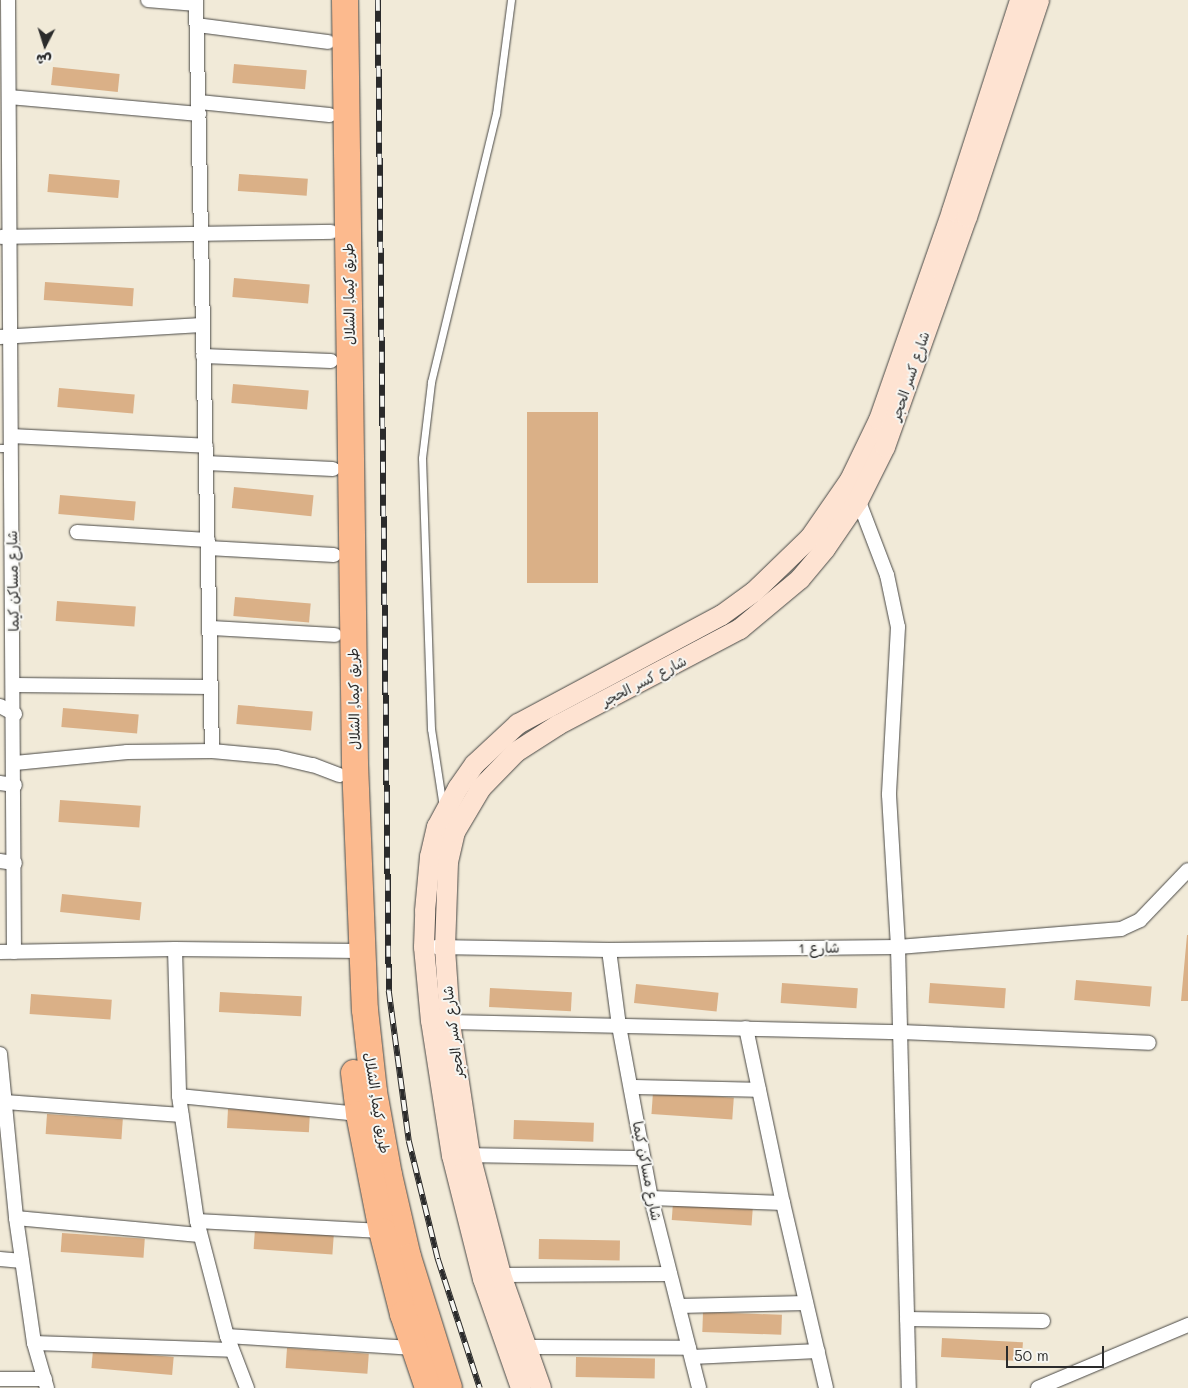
<!DOCTYPE html>
<html>
<head>
<meta charset="utf-8">
<style>
  body { margin:0 }
  #map { position:relative; width:1188px; height:1388px; overflow:hidden; background:#f1ead8; font-family:Mali,"Playpen Sans Arabic",sans-serif }
  div>[style] { position:absolute }
  .building>* { inset:0; background:#dab087; transform-origin:0 0 }
  .roads { filter:drop-shadow(0 0 1px #494845) drop-shadow(0 0 1px #494845) }
  .lane>* { height:7px; margin:-3.5px; padding:0 3.5px; transform-origin:3.5px; border-radius:3.5px; background:#fff }
  .street>* { height:14px; margin:-7px; padding:0 7px; transform-origin:7px; border-radius:7px; background:#fff }
  .secondary>* { height:20px; margin:-10px; padding:0 10px; transform-origin:10px; border-radius:10px; background:#fee3d2 }
  .highway>* { height:26px; margin:-13px; padding:0 13px; transform-origin:13px; border-radius:13px; background:#fcba8e }
  .rail>* { height:5.5px; margin-top:-2.75px; transform-origin:0; background:repeating-linear-gradient(90deg,#f6f6f2 0 11px,#2b2b2b 0 22px); box-sizing:border-box; border-block:1px solid #2b2b2b }
  span { translate:-50% -50%; white-space:nowrap; text-align:center; line-height:1.15; -webkit-text-stroke:4px #f6f6f2; paint-order:stroke }
  .street-label { font-size:14px; color:#2b2b2b }
  .north { position:absolute; left:20px; top:20px; width:50px; height:50px; -webkit-text-stroke:4px #f6f6f2; paint-order:stroke; rotate:185deg; font-size:14px; font-weight:700; line-height:20px; text-align:center; color:#2b2b2b }
  .north::after { content:''; display:block; margin:auto; width:18px; height:22px; background:#2b2b2b; clip-path:polygon(50% 0,100% 100%,50% 72%,0 100%) }
  .scale { position:absolute; left:1006px; top:1346px; width:98px; height:22px; box-sizing:border-box; border:2px solid #2b2b2b; border-top:0; padding-left:6px; font-size:15px; line-height:18px; white-space:nowrap; color:#2b2b2b; -webkit-text-stroke:4px #f6f6f2; paint-order:stroke }
</style>
</head>
<body>
<div id="map">
  <div class="building">
    <div style="left:234px;top:64px;width:73px;height:19px;rotate:5deg"></div>
    <div style="left:53px;top:67px;width:67px;height:18px;rotate:6deg"></div>
    <div style="left:49px;top:174px;width:71px;height:18px;rotate:5deg"></div>
    <div style="left:239px;top:174px;width:69px;height:17px;rotate:4deg"></div>
    <div style="left:234px;top:278px;width:76px;height:19px;rotate:5deg"></div>
    <div style="left:45px;top:282px;width:89px;height:18px;rotate:4deg"></div>
    <div style="left:233px;top:384px;width:76px;height:19px;rotate:5deg"></div>
    <div style="left:59px;top:388px;width:76px;height:19px;rotate:5deg"></div>
    <div style="left:527px;top:412px;width:71px;height:171px"></div>
    <div style="left:234px;top:487px;width:80px;height:21px;rotate:6deg"></div>
    <div style="left:60px;top:495px;width:76px;height:19px;rotate:5deg"></div>
    <div style="left:235px;top:597px;width:76px;height:19px;rotate:5deg"></div>
    <div style="left:57px;top:601px;width:79px;height:20px;rotate:4deg"></div>
    <div style="left:238px;top:705px;width:75px;height:19px;rotate:5deg"></div>
    <div style="left:63px;top:708px;width:76px;height:19px;rotate:5deg"></div>
    <div style="left:60px;top:800px;width:81px;height:22px;rotate:4deg"></div>
    <div style="left:62px;top:894px;width:80px;height:18px;rotate:6deg"></div>
    <div style="clip-path:polygon(1187px 935px,1188px 935px,1188px 1001px,1181px 1001px)"></div>
    <div style="left:1076px;top:980px;width:76px;height:20px;rotate:5deg"></div>
    <div style="left:782px;top:983px;width:76px;height:20px;rotate:4deg"></div>
    <div style="left:930px;top:983px;width:76px;height:20px;rotate:4deg"></div>
    <div style="left:636px;top:984px;width:83px;height:19px;rotate:6deg"></div>
    <div style="left:490px;top:988px;width:82px;height:19px;rotate:3deg"></div>
    <div style="left:220px;top:992px;width:82px;height:20px;rotate:3deg"></div>
    <div style="left:31px;top:994px;width:81px;height:20px;rotate:4deg"></div>
    <div style="left:653px;top:1092px;width:81px;height:22px;rotate:4deg"></div>
    <div style="left:228px;top:1109px;width:82px;height:19px;rotate:3deg"></div>
    <div style="left:47px;top:1114px;width:76px;height:20px;rotate:4deg"></div>
    <div style="left:514px;top:1120px;width:80px;height:19px;rotate:2deg"></div>
    <div style="left:673px;top:1202px;width:80px;height:18px;rotate:4deg"></div>
    <div style="left:255px;top:1229px;width:79px;height:20px;rotate:4deg"></div>
    <div style="left:62px;top:1233px;width:83px;height:19px;rotate:4deg"></div>
    <div style="left:539px;top:1239px;width:81px;height:20px;rotate:1deg"></div>
    <div style="left:703px;top:1312px;width:79px;height:20px;rotate:2deg"></div>
    <div style="left:942px;top:1338px;width:81px;height:19px;rotate:3deg"></div>
    <div style="left:287px;top:1348px;width:82px;height:20px;rotate:4deg"></div>
    <div style="left:93px;top:1350px;width:81px;height:18px;rotate:5deg"></div>
    <div style="left:576px;top:1357px;width:79px;height:20px;rotate:1deg"></div>
  </div>
  <div class="roads">
    <div class="lane">
      <div style="left:0;top:448px;width:11px"></div>
      <div style="left:443px;top:807px;width:79px;rotate:-98.7deg"></div>
      <div style="left:431px;top:729px;width:271px;rotate:-91.9deg"></div>
      <div style="left:422px;top:458px;width:77px;rotate:-83.2deg"></div>
      <div style="left:431px;top:382px;width:276px;rotate:-76.4deg"></div>
      <div style="left:496px;top:114px;width:115px;rotate:-82.5deg"></div>
    </div>
    <div class="street">
      <div style="left:8px;top:0;width:952px;rotate:89.64deg"></div>
      <div style="left:148px;top:0;width:48px;rotate:4.8deg"></div>
      <div style="left:196px;top:0;width:751px;rotate:88.78deg"></div>
      <div style="left:197px;top:25px;width:132px;rotate:7.4deg"></div>
      <div style="left:9px;top:97px;width:191px;rotate:5.1deg"></div>
      <div style="left:199px;top:102px;width:131px;rotate:5.7deg"></div>
      <div style="left:1px;top:237px;width:330px;rotate:-0.9deg"></div>
      <div style="left:0;top:337px;width:202px;rotate:-3.4deg"></div>
      <div style="left:203px;top:356px;width:128px;rotate:2.2deg"></div>
      <div style="left:11px;top:436px;width:195px;rotate:2.9deg"></div>
      <div style="left:206px;top:463px;width:127px;rotate:2.7deg"></div>
      <div style="left:856px;top:494px;width:87px;rotate:69.1deg"></div>
      <div style="left:887px;top:575px;width:53px;rotate:78.1deg"></div>
      <div style="left:898px;top:627px;width:168px;rotate:93.1deg"></div>
      <div style="left:889px;top:795px;width:152px;rotate:86.6deg"></div>
      <div style="left:898px;top:947px;width:441px;rotate:88.6deg"></div>
      <div style="left:77px;top:532px;width:131px;rotate:3.5deg"></div>
      <div style="left:208px;top:548px;width:126px;rotate:3.2deg"></div>
      <div style="left:210px;top:628px;width:125px;rotate:3.2deg"></div>
      <div style="left:15px;top:685px;width:196px;rotate:0.6deg"></div>
      <div style="left:0;top:706px;width:17px;rotate:28deg"></div>
      <div style="left:15px;top:763px;width:113px;rotate:-5.6deg"></div>
      <div style="left:127px;top:752px;width:85px;rotate:-0.7deg"></div>
      <div style="left:212px;top:751px;width:65px;rotate:5.3deg"></div>
      <div style="left:277px;top:757px;width:37px;rotate:13deg"></div>
      <div style="left:313px;top:765px;width:28px;rotate:21deg"></div>
      <div style="left:0;top:783px;width:15px;rotate:8deg"></div>
      <div style="left:0;top:861px;width:15px;rotate:8deg"></div>
      <div style="left:436px;top:947px;width:173px;rotate:1deg"></div>
      <div style="left:609px;top:950px;width:289px;rotate:-0.6deg"></div>
      <div style="left:898px;top:947px;width:224px;rotate:-4.6deg"></div>
      <div style="left:1121px;top:929px;width:21px;rotate:-25deg"></div>
      <div style="left:1140px;top:920px;width:69px;rotate:-46.2deg"></div>
      <div style="left:175px;top:949px;width:147px;rotate:88.4deg"></div>
      <div style="left:179px;top:1096px;width:126px;rotate:81.8deg"></div>
      <div style="left:197px;top:1221px;width:119px;rotate:75.4deg"></div>
      <div style="left:227px;top:1336px;width:56px;rotate:69deg"></div>
      <div style="left:609px;top:950px;width:77px;rotate:82.5deg"></div>
      <div style="left:619px;top:1026px;width:175px;rotate:79.5deg"></div>
      <div style="left:651px;top:1198px;width:196px;rotate:75.8deg"></div>
      <div style="left:0;top:952px;width:175px;rotate:-1deg"></div>
      <div style="left:175px;top:949px;width:185px;rotate:0.6deg"></div>
      <div style="left:450px;top:1022px;width:451px;rotate:1.3deg"></div>
      <div style="left:901px;top:1032px;width:248px;rotate:2.5deg"></div>
      <div style="left:746px;top:1028px;width:179px;rotate:78.1deg"></div>
      <div style="left:783px;top:1203px;width:190px;rotate:76.9deg"></div>
      <div style="left:0;top:1054px;width:165px;rotate:84.4deg"></div>
      <div style="left:16px;top:1218px;width:126px;rotate:81.8deg"></div>
      <div style="left:34px;top:1343px;width:47px;rotate:73.9deg"></div>
      <div style="left:631px;top:1087px;width:128px;rotate:1.3deg"></div>
      <div style="left:179px;top:1096px;width:181px;rotate:5.7deg"></div>
      <div style="left:5px;top:1102px;width:177px;rotate:4.2deg"></div>
      <div style="left:470px;top:1155px;width:173px;rotate:1deg"></div>
      <div style="left:651px;top:1198px;width:132px;rotate:2.2deg"></div>
      <div style="left:16px;top:1218px;width:184px;rotate:5.3deg"></div>
      <div style="left:197px;top:1221px;width:185px;rotate:3.1deg"></div>
      <div style="left:0;top:1259px;width:22px;rotate:5deg"></div>
      <div style="left:501px;top:1275px;width:169px;rotate:-0.3deg"></div>
      <div style="left:679px;top:1306px;width:127px;rotate:-1.4deg"></div>
      <div style="left:907px;top:1319px;width:136px;rotate:0.8deg"></div>
      <div style="left:227px;top:1336px;width:188px;rotate:3.7deg"></div>
      <div style="left:34px;top:1343px;width:197px;rotate:2deg"></div>
      <div style="left:525px;top:1347px;width:164px;rotate:0.3deg"></div>
      <div style="left:692px;top:1357px;width:126px;rotate:-2.7deg"></div>
      <div style="left:0;top:1379px;width:45px"></div>
      <div style="left:1038px;top:1388px;width:163px;rotate:-22.8deg"></div>
    </div>
    <div class="secondary">
      <div style="left:521px;top:1388px;width:115px;rotate:-109.2deg"></div>
      <div style="left:483px;top:1279px;width:127px;rotate:-104.1deg"></div>
      <div style="left:452px;top:1156px;width:137px;rotate:-98.8deg"></div>
      <div style="left:431px;top:1021px;width:74px;rotate:-95.4deg"></div>
      <div style="left:424px;top:947px;width:36px;rotate:-88deg"></div>
      <div style="left:425px;top:911px;width:54px;rotate:-84.7deg"></div>
      <div style="left:430px;top:857px;width:31px;rotate:-77deg"></div>
      <div style="left:437px;top:827px;width:44px;rotate:-61.7deg"></div>
      <div style="left:458px;top:788px;width:29px;rotate:-55deg"></div>
      <div style="left:475px;top:764px;width:59px;rotate:-42.9deg"></div>
      <div style="left:518px;top:724px;width:231px;rotate:-28.1deg"></div>
      <div style="left:722px;top:615px;width:39px;rotate:-36deg"></div>
      <div style="left:754px;top:592px;width:78px;rotate:-44deg"></div>
      <div style="left:810px;top:538px;width:70px;rotate:-55.4deg"></div>
      <div style="left:850px;top:480px;width:67px;rotate:-64.2deg"></div>
      <div style="left:879px;top:420px;width:221px;rotate:-70.7deg"></div>
      <div style="left:952px;top:211px;width:222px;rotate:-72.1deg"></div>
      <div style="left:541px;top:1388px;width:120px;rotate:-109.5deg"></div>
      <div style="left:501px;top:1275px;width:124px;rotate:-104.5deg"></div>
      <div style="left:470px;top:1155px;width:134px;rotate:-98.6deg"></div>
      <div style="left:450px;top:1022px;width:74px;rotate:-93.9deg"></div>
      <div style="left:445px;top:948px;width:86px;rotate:-88deg"></div>
      <div style="left:448px;top:862px;width:31px;rotate:-77deg"></div>
      <div style="left:455px;top:832px;width:51px;rotate:-59.4deg"></div>
      <div style="left:481px;top:788px;width:50px;rotate:-45.8deg"></div>
      <div style="left:516px;top:752px;width:50px;rotate:-32.7deg"></div>
      <div style="left:558px;top:725px;width:206px;rotate:-27.8deg"></div>
      <div style="left:740px;top:629px;width:78px;rotate:-39.8deg"></div>
      <div style="left:800px;top:579px;width:39px;rotate:-50deg"></div>
      <div style="left:825px;top:549px;width:58px;rotate:-55.5deg"></div>
      <div style="left:858px;top:501px;width:60px;rotate:-63.4deg"></div>
      <div style="left:885px;top:447px;width:244px;rotate:-70.4deg"></div>
      <div style="left:967px;top:217px;width:229px;rotate:-71.6deg"></div>
    </div>
    <div class="highway">
      <div style="left:345px;top:0;width:764px;rotate:89.25deg"></div>
      <div style="left:355px;top:764px;width:246px;rotate:87.7deg"></div>
      <div style="left:365px;top:1010px;width:82px;rotate:83.7deg"></div>
      <div style="left:374px;top:1092px;width:84px;rotate:79.8deg"></div>
      <div style="left:389px;top:1175px;width:84px;rotate:77deg"></div>
      <div style="left:408px;top:1257px;width:137px;rotate:72.6deg"></div>
      <div style="left:354px;top:1073px;width:41px;rotate:83deg"></div>
      <div style="left:359px;top:1114px;width:119px;rotate:78.9deg"></div>
      <div style="left:382px;top:1231px;width:86px;rotate:75.8deg"></div>
      <div style="left:403px;top:1314px;width:78px;rotate:71.3deg"></div>
    </div>
  </div>
  <div class="rail">
    <div style="left:378px;top:0;width:991px;rotate:89.36deg"></div>
    <div style="left:389px;top:991px;width:151px;rotate:82.4deg"></div>
    <div style="left:409px;top:1141px;width:122px;rotate:76.2deg"></div>
    <div style="left:438px;top:1259px;width:136px;rotate:72deg"></div>
  </div>
  <div class="street-label">
    <span style="left:349px;top:294px;rotate:-91deg">طريق كيما, الشلال</span>
    <span style="left:910px;top:376px;rotate:-71deg">شارع كسر الحجر</span>
    <span style="left:13px;top:581px;rotate:-91deg">شارع مساكن كيما</span>
    <span style="left:644px;top:681px;rotate:-27deg">شارع كسر الحجر</span>
    <span style="left:354px;top:699px;rotate:-91deg">طريق كيما, الشلال</span>
    <span style="left:819px;top:948px;rotate:-1deg">شارع 1</span>
    <span style="left:453px;top:1032px;rotate:-97deg">شارع كسر الحجر</span>
    <span style="left:377px;top:1103px;rotate:81deg">طريق كيما, الشلال</span>
    <span style="left:647px;top:1171px;rotate:79deg">شارع مساكن كيما</span>
  </div>
  <div class="north">ش</div>
  <div class="scale">50 m</div>
</div>
</body>
</html>
